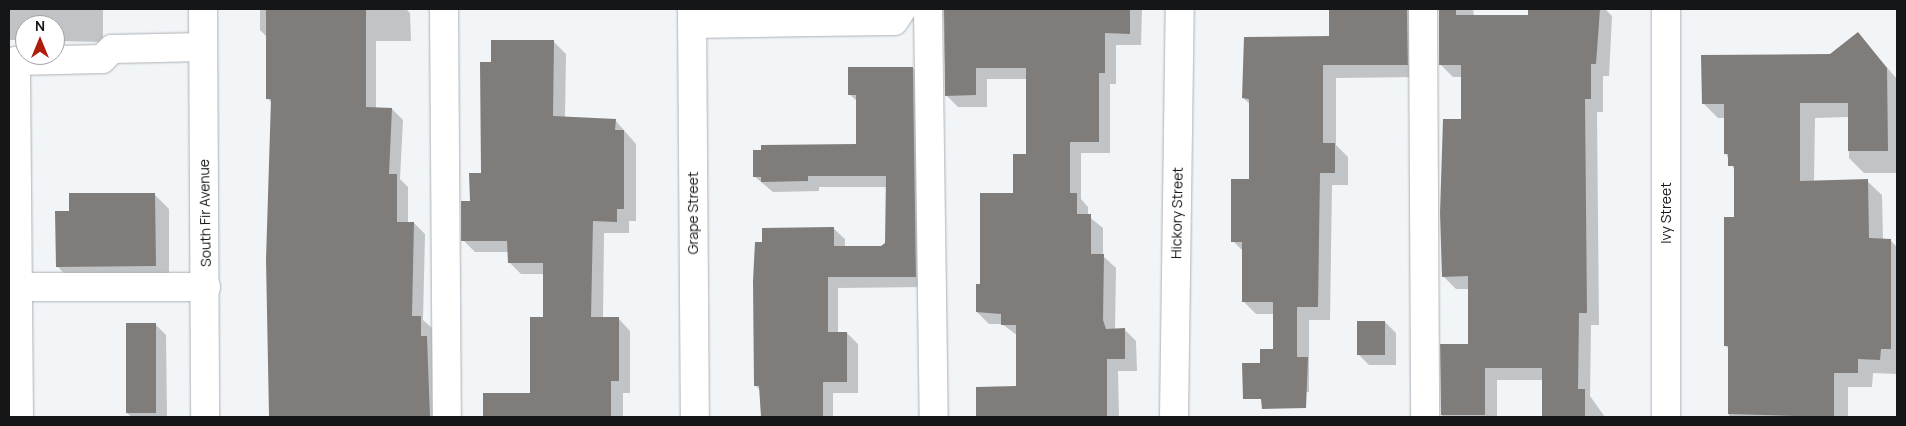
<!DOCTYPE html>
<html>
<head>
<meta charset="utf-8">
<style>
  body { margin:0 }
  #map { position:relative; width:1906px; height:426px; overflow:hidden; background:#f1f5f8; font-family:Manrope,sans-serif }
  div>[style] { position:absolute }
  .shadow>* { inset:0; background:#0003 }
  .building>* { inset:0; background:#807c7a; transform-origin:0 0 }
  .roads { filter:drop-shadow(0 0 1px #adb0b3) drop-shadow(0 0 1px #adb0b3) }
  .minor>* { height:28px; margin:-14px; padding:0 14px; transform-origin:14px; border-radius:14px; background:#fff }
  span { translate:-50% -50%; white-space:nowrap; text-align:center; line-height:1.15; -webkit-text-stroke:4px #fff; paint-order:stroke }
  .street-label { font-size:14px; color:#151617 }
  .frame { position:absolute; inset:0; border:10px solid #151617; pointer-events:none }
  .north { position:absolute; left:15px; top:15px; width:50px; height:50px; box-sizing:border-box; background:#fff; border:1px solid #a1a2a2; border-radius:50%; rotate:0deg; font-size:14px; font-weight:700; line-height:20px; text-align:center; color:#151617 }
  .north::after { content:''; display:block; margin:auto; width:18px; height:22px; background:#ad1e0a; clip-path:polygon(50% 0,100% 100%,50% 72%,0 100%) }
</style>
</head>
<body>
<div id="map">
  <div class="shadow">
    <div style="clip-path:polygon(9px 9px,125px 9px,103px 10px,103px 42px,55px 41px,55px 25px,25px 25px,25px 40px,9px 40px)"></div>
    <div style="clip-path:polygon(260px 9px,406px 9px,410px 13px,411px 41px,376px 41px,376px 108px,392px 109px,403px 120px,400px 179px,408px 187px,408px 223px,414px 223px,425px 234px,423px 320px,432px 328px,432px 343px,438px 348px,441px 417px,271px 417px,267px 260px,272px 103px,267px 98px,267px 37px,260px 30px)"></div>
    <div style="clip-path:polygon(734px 9px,789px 9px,744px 19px)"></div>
    <div style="clip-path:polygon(943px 9px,1142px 9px,1141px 45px,1116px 45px,1116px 84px,1110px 84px,1110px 153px,1081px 153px,1081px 199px,1088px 207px,1088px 216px,1103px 228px,1103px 256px,1116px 268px,1115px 330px,1124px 329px,1136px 341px,1137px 371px,1118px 371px,1119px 417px,977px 417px,977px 388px,1018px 387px,1018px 336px,1002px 324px,989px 324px,977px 312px,1027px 156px,1027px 79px,987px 79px,987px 107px,958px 107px,946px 95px)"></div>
    <div style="clip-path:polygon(1330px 9px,1427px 9px,1420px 77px,1336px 78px,1336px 145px,1348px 157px,1348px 185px,1332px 185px,1330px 320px,1309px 320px,1309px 392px,1274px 393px,1275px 314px,1256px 314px,1244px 302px,1244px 252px,1233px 241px,1251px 181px,1250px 104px,1243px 98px,1330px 38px)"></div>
    <div style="clip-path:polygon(1440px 9px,1473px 9px,1474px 16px,1529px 16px,1529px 9px,1605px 9px,1612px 16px,1609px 76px,1603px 76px,1603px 112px,1597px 112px,1599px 325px,1591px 325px,1590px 396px,1605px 417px,1544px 417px,1543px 380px,1497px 380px,1497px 417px,1442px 417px,1442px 346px,1470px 345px,1470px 289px,1456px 289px,1443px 276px,1444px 120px,1462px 120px,1462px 77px,1453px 77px,1440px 64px)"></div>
    <div style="clip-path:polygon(1858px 34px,1897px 79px,1897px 173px,1864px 173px,1849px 158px,1849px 117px,1815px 118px,1814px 182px,1867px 181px,1882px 195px,1883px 240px,1890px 240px,1897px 247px,1897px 374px,1873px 373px,1872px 387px,1848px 387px,1848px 417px,1729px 417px,1730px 350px,1725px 345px,1735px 218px,1735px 171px,1726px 154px,1726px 118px,1718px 118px,1703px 103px,1830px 55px)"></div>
    <div style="clip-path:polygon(554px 42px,566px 54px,565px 118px,615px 120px,636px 144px,636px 221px,629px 221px,629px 233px,604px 233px,603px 318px,618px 318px,630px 331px,630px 393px,623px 393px,623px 417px,484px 417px,484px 394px,531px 394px,544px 318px,544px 274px,521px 274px,509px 262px,509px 252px,475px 252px,463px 240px,482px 174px,492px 63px)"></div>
    <div style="clip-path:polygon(913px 68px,924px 79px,927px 287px,838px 288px,838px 333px,847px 333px,858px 344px,858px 393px,833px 393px,833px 417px,762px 417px,760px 390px,755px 385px,834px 229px,845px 239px,845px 247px,881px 247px,886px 243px,887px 187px,819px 187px,819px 191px,773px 192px,754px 176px,858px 145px,858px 102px,849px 94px)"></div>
    <div style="clip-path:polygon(155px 195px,169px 209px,169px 280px,71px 281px,57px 266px,70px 212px)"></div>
    <div style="clip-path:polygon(1385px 322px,1396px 333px,1396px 365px,1369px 365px,1358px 354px)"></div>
    <div style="clip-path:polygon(155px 324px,166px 335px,167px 417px,132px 417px,127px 413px)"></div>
  </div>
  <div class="building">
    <div style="clip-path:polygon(266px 9px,366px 9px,366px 107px,392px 108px,389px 174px,397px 174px,397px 222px,414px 222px,412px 316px,421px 316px,421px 336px,427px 336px,430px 417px,269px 416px,266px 260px,271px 99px,266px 99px)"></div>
    <div style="clip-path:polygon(944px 9px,1130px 9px,1130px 34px,1105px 33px,1105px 73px,1099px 73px,1099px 142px,1070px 142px,1070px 193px,1077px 193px,1077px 214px,1091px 214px,1091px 254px,1104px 254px,1103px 320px,1106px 329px,1125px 328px,1125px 359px,1107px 359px,1107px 417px,976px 417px,976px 387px,1016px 386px,1016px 325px,1001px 325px,1001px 314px,976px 312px,976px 284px,980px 284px,980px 193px,1013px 193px,1013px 154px,1026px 154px,1026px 68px,976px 68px,976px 95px,945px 96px)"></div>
    <div style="clip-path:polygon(1329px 9px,1407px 10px,1408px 65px,1323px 65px,1323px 143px,1335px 143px,1335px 173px,1320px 173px,1318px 307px,1297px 307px,1297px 357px,1308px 357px,1306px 408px,1262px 409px,1261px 399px,1243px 399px,1242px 363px,1260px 363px,1260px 349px,1273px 349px,1273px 302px,1242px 302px,1242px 242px,1231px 242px,1231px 179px,1249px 179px,1249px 99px,1242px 98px,1244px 37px,1329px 36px)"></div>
    <div style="clip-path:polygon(1439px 9px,1456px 9px,1456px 15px,1528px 15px,1528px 9px,1600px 9px,1596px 64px,1591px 64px,1591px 99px,1585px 99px,1587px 313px,1579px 313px,1578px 389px,1585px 389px,1585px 417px,1542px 417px,1542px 368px,1485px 368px,1485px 415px,1441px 415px,1440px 344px,1468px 344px,1468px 276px,1442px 277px,1440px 213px,1443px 119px,1461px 119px,1461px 65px,1439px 65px)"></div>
    <div style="clip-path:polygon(1858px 32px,1887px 68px,1888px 151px,1848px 151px,1848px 103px,1800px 103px,1800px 181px,1868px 179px,1869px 238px,1891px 239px,1891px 349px,1881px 349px,1880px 360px,1858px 359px,1858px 373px,1834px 373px,1834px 417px,1728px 414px,1728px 346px,1724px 346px,1724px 217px,1734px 217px,1734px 166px,1728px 166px,1728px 154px,1724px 154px,1724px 104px,1702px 104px,1701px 55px,1830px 54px)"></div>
    <div style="clip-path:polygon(491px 40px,554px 40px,553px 116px,616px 119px,615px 130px,624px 130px,624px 209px,617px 209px,617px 222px,593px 221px,591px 317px,619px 317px,619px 381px,611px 381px,611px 417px,483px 417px,483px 393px,530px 393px,530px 317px,543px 317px,543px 263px,508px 263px,507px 241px,461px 241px,461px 201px,470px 201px,469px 173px,481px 173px,480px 62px,491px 62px)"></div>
    <div style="clip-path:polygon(848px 67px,913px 67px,916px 277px,828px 277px,828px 332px,847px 332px,847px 382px,823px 382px,823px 417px,761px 417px,759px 386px,754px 386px,753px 281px,755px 242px,762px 242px,762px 228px,834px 227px,834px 246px,881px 246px,885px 243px,886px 176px,808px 176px,808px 181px,761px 182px,761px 177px,753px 177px,753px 150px,761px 150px,761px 145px,856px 144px,856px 95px,848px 95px)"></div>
    <div style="clip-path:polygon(69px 193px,155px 193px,156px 266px,56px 267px,55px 211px,69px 211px)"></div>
    <div style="left:1357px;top:321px;width:28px;height:34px"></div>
    <div style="left:126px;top:323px;width:30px;height:90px"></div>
  </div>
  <div class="roads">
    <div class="minor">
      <div style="left:203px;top:9px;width:408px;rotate:89.7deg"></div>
      <div style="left:444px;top:9px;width:408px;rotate:89.6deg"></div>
      <div style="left:692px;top:9px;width:408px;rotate:89.6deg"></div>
      <div style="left:928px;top:9px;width:408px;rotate:89.2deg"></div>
      <div style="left:1423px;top:9px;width:408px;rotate:89.7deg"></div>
      <div style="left:1666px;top:9px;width:408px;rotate:90deg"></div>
      <div style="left:814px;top:22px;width:80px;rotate:-0.7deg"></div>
      <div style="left:894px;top:21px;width:14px;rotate:-56deg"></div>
      <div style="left:692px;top:24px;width:122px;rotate:-0.9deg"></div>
      <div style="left:814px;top:22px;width:13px;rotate:-90deg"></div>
      <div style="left:18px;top:287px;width:188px"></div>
      <div style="left:19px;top:417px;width:356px;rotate:-90.5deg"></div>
      <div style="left:16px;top:61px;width:86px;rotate:-1.3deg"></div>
      <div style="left:102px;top:59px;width:14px;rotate:-45deg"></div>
      <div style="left:112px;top:49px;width:91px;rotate:-1.3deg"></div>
      <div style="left:1174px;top:417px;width:408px;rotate:-89.2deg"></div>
    </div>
  </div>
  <div class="street-label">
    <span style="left:205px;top:213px;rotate:-91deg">South Fir Avenue</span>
    <span style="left:693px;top:213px;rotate:-90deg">Grape Street</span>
    <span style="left:1177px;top:213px;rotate:-89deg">Hickory Street</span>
    <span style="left:1666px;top:213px;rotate:-90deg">Ivy Street</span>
  </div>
  <div class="frame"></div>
  <div class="north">N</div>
</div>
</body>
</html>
